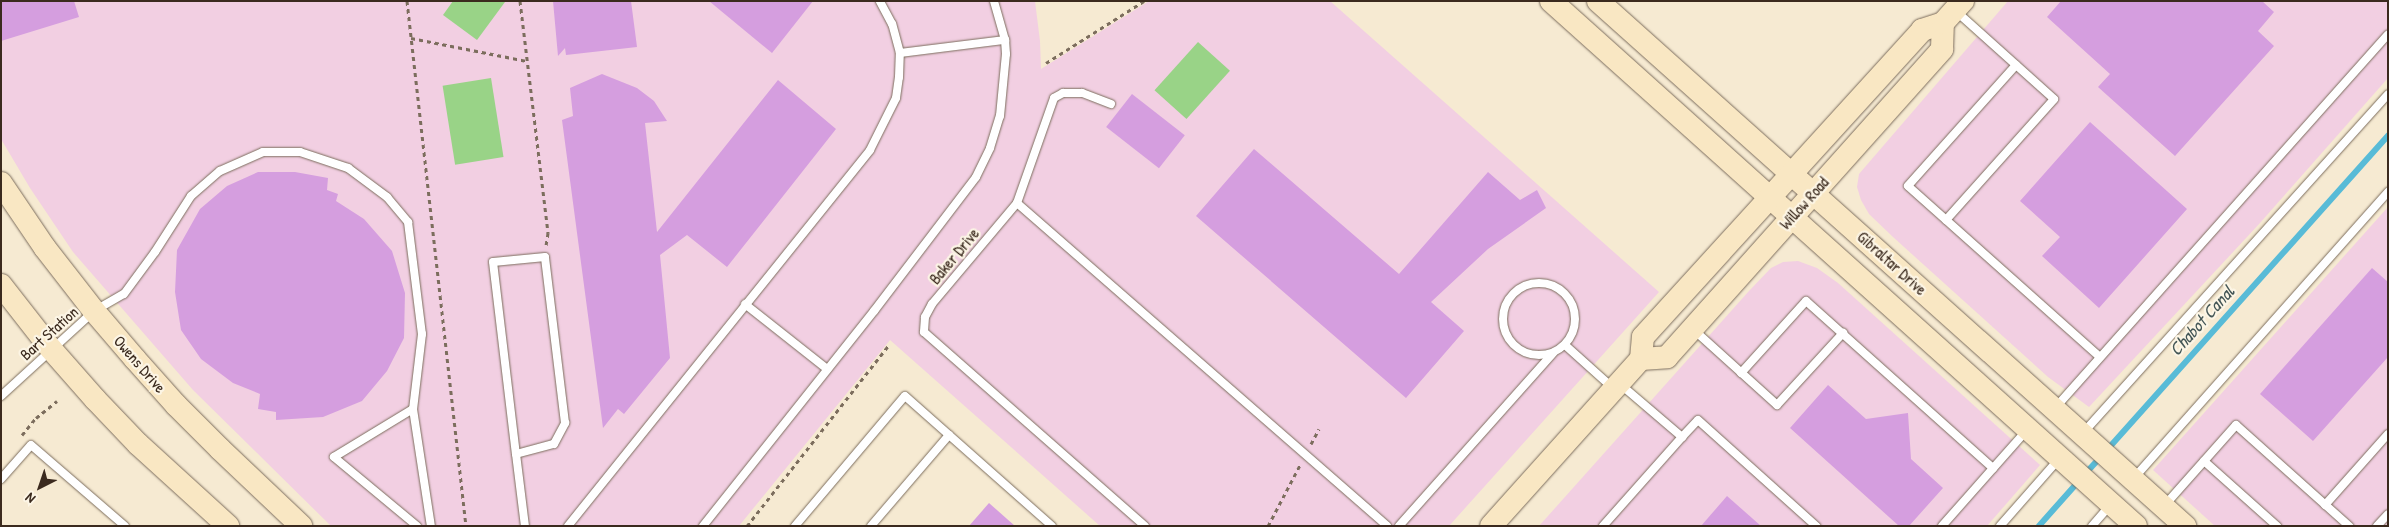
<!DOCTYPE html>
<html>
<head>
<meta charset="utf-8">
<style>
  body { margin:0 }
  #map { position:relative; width:2389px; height:527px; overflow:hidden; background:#f6ead2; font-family:"Patrick Hand",sans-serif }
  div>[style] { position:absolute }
  .built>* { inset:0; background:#f2cfe2 }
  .green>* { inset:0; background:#99d387; transform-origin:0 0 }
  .stream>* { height:5.5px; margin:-2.75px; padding:0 2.75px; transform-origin:2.75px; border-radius:2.75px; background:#58bbd7 }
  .building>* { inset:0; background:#d59edf; transform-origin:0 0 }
  .path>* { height:3px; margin-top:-1.5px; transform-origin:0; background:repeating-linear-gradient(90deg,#7c6d5d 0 4px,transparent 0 8px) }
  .roads { filter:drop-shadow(0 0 1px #7c6d5d) drop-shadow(0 0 1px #7c6d5d) }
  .lane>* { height:8px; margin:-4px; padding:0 4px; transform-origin:4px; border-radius:4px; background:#fff }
  .lane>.ring { margin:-4px; padding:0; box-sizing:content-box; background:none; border:8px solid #fff; border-radius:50% }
  .secondary>* { height:22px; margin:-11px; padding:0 11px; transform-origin:11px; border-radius:11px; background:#f9e7c3 }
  span { translate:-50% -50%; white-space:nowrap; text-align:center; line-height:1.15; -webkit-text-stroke:4.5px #fcf5e5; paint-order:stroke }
  .street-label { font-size:16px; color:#3b2a1e }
  .water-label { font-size:18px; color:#445656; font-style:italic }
  .frame { position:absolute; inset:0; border:2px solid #3b2a1e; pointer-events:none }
  .north { position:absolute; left:15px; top:462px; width:50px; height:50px; -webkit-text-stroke:4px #fcf5e5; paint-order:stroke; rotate:221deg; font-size:14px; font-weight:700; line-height:20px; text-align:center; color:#3b2a1e }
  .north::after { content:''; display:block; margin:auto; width:18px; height:22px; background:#3b2a1e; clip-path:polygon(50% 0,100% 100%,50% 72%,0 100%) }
</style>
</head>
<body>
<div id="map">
  <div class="built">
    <div style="clip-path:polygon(1px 1px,1035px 1px,1040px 41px,1041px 69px,1149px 1px,1330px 1px,1659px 292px,1449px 526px,1100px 526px,890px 340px,739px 526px,331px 526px,193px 390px,73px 252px,30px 188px,1px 139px)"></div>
    <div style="clip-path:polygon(2008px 1px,2388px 1px,2388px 78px,2260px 223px,2089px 407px,2048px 377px,1893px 237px,1869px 214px,1861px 200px,1857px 187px,1859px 174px)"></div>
    <div style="clip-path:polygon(2388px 207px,2388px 526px,2215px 526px,2153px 470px)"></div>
    <div style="clip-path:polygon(1798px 261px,1817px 268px,1838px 283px,2040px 465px,1987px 526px,1539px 526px,1749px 291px,1771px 268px,1783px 262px)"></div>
  </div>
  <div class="green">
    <div style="clip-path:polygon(453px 1px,505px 1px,505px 2px,477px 40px,443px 15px)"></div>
    <div style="left:1198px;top:42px;width:43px;height:65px;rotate:42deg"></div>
    <div style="left:491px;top:78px;width:80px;height:49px;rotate:81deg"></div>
  </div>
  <div class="stream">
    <div style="left:2107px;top:450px;width:421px;rotate:-48.2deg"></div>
    <div style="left:2085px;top:474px;width:23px;rotate:-47deg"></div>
    <div style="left:2039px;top:526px;width:60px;rotate:-48.4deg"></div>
  </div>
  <div class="building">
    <div style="clip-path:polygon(1px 1px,74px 1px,79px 17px,1px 41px)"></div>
    <div style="clip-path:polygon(553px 1px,631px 1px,637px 47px,566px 55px,565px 48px,558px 56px)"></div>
    <div style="clip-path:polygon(709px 1px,813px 1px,772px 53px)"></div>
    <div style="clip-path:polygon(2061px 1px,2262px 1px,2274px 12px,2258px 31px,2274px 46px,2175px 156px,2098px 87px,2110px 74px,2047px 17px)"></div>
    <div style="clip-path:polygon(602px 74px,637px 88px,654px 101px,667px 121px,645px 123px,657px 232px,778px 80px,836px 129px,727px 267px,687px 235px,660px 255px,670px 358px,624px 414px,618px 409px,603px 428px,562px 120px,573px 116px,570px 88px)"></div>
    <div style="left:1132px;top:94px;width:67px;height:42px;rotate:38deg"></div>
    <div style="clip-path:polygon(2090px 122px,2187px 209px,2099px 308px,2042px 256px,2060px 237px,2020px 201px)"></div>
    <div style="clip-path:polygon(1254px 149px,1399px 274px,1488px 172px,1520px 200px,1537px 190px,1546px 208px,1488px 249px,1431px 302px,1464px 331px,1406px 398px,1196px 216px)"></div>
    <div style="clip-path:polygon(258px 172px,295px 172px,328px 178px,327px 190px,338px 194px,336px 201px,364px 219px,392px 251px,405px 293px,404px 338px,387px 371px,362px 401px,323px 417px,276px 420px,276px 412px,258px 409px,260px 394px,233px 383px,201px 359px,181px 330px,175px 292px,177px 250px,200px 209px,227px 186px)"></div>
    <div style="clip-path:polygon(2372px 268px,2388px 282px,2388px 357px,2313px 441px,2260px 394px)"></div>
    <div style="clip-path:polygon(1828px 385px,1866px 419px,1908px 413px,1911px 459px,1943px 488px,1909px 526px,1899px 526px,1790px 428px)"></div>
    <div style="clip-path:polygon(1727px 496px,1761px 526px,1701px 526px)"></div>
    <div style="clip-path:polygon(989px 503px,1015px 526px,969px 526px)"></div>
  </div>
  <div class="path">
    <div style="left:407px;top:1px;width:528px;rotate:83.59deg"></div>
    <div style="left:520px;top:1px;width:234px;rotate:83.1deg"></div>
    <div style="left:548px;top:233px;width:13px;rotate:99deg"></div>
    <div style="left:411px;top:38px;width:118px;rotate:11.2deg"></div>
    <div style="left:1046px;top:63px;width:116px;rotate:-32.3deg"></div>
    <div style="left:22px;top:435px;width:22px;rotate:-51deg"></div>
    <div style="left:36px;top:418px;width:27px;rotate:-39deg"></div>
    <div style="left:1311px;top:444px;width:17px;rotate:-62deg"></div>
    <div style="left:747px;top:526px;width:229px;rotate:-51.9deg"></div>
    <div style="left:1268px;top:526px;width:69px;rotate:-62.3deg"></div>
  </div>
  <div class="roads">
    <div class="lane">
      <div style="left:900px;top:53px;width:106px;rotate:-7.1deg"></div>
      <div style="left:2016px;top:65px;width:162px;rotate:131.8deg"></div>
      <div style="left:1908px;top:186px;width:257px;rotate:41.7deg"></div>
      <div style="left:1111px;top:104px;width:31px;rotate:-159deg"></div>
      <div style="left:1082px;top:93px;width:19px;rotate:180deg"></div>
      <div style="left:1063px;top:93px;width:10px;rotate:151deg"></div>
      <div style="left:1054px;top:98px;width:111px;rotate:109.4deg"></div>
      <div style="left:1017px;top:203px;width:132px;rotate:130.1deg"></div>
      <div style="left:932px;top:304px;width:15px;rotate:118deg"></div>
      <div style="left:925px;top:317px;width:15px;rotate:94deg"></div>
      <div style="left:924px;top:332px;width:294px;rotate:41.3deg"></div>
      <div style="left:1017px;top:203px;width:491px;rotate:41.1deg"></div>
      <div style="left:1946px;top:220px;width:162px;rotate:-48.2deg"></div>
      <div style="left:2054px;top:99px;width:130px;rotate:-138.1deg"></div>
      <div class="ring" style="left:1503px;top:283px;width:64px;height:64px"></div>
      <div style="left:745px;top:304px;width:105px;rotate:38.4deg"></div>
      <div style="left:1694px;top:330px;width:112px;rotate:42.1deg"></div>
      <div style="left:1777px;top:405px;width:98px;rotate:-47.5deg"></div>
      <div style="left:1565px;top:345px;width:64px;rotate:41.9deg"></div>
      <div style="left:1741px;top:373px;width:97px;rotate:-47.9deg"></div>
      <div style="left:1806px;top:301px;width:251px;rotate:41.8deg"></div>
      <div style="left:1620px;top:384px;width:82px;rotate:40.5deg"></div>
      <div style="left:1682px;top:437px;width:23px;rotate:-47deg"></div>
      <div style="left:1698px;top:420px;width:159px;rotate:41.9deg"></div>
      <div style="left:1px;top:396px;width:126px;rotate:-42.4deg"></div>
      <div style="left:94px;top:311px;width:34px;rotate:-30deg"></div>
      <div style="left:124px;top:294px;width:52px;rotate:-53.6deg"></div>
      <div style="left:155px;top:252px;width:67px;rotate:-57.3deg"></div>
      <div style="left:191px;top:196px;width:38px;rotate:-41deg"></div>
      <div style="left:220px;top:171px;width:47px;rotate:-23.8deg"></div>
      <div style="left:263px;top:152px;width:37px"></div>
      <div style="left:300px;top:152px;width:51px;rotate:18.4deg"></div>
      <div style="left:348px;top:168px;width:49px;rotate:36.6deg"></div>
      <div style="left:387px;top:197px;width:33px;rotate:50deg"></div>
      <div style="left:408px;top:222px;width:113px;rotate:82.9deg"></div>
      <div style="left:422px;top:334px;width:76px;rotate:96.8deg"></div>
      <div style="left:2056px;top:407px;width:499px;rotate:-48.3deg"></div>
      <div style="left:2083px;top:433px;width:456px;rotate:-48deg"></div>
      <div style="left:516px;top:454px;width:39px;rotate:-15deg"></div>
      <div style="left:554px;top:444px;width:24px;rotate:-62deg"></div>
      <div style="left:565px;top:423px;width:167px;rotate:-96.9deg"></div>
      <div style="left:545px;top:257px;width:52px;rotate:174.5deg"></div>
      <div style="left:493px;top:262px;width:193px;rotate:83.2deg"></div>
      <div style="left:516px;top:454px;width:73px;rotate:82.9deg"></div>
      <div style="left:2204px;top:461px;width:98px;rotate:41.7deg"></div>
      <div style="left:2134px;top:478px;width:383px;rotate:-48.4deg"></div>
      <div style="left:1px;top:479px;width:45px;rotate:-48.6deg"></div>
      <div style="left:31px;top:445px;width:124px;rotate:40.8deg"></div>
      <div style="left:2165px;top:505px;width:107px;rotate:-48.4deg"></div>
      <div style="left:2236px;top:425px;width:152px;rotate:41.8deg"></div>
      <div style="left:2325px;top:505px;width:95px;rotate:-48.4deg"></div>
      <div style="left:417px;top:526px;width:108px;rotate:-140.3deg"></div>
      <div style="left:334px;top:457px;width:92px;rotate:-31.3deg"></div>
      <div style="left:413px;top:409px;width:118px;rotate:81.3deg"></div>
      <div style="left:568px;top:526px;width:482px;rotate:-51.2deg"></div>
      <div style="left:870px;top:150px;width:58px;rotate:-63.4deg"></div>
      <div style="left:896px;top:98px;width:21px;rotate:-82deg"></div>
      <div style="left:899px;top:77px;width:24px;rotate:-88deg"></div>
      <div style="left:900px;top:53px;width:30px;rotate:-105deg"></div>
      <div style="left:892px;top:24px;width:26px;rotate:-118deg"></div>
      <div style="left:703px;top:526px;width:275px;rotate:-51.5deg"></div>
      <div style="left:874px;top:311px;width:168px;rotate:-52.7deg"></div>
      <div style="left:976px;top:177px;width:32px;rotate:-64deg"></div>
      <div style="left:990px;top:148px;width:34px;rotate:-73deg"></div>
      <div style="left:1000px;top:116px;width:62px;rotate:-84.5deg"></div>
      <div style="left:1006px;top:54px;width:14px;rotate:-94deg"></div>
      <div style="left:1005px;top:40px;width:41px;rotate:-105.8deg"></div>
      <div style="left:795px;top:526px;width:170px;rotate:-49.8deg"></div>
      <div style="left:905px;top:396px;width:196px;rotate:41.5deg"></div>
      <div style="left:871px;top:526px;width:120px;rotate:-49.4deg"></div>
      <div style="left:1399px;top:526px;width:232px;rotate:-48.3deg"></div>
      <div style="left:1603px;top:526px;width:119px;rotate:-48.4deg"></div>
      <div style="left:1942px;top:526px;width:128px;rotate:-48.5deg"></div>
      <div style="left:2000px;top:526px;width:88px;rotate:-48.7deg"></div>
      <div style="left:2092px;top:526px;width:28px;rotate:-49deg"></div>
      <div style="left:2377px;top:526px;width:16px;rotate:-47deg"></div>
    </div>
    <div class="secondary">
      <div style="left:1551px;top:1px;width:786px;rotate:41.91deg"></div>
      <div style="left:1598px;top:1px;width:788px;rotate:41.81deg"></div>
      <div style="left:1px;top:183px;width:78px;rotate:55.9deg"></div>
      <div style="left:45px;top:248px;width:80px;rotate:52.1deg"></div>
      <div style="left:94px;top:311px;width:63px;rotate:49.5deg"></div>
      <div style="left:135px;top:359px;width:62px;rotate:48.3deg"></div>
      <div style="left:176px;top:405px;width:62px;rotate:45deg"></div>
      <div style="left:220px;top:449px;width:112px;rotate:43.5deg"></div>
      <div style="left:1px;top:285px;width:81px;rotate:52deg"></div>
      <div style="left:51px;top:349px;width:67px;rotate:48.7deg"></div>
      <div style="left:95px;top:399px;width:62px;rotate:46.3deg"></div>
      <div style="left:138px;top:444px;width:122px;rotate:42.3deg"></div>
      <div style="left:1641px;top:359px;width:26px;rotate:-4deg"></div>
      <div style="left:1667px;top:357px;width:413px;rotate:-48.2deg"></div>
      <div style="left:1942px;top:49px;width:26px;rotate:-88deg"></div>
      <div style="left:1491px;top:526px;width:224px;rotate:-48.1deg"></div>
      <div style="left:1641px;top:359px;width:22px;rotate:-85deg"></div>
      <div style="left:1643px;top:337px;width:415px;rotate:-47.7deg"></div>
      <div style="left:1922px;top:30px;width:22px;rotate:-18deg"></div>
      <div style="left:1943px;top:23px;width:30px;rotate:-48deg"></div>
    </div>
  </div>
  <div class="street-label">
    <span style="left:1804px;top:203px;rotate:-48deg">Willow Road</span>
    <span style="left:954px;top:256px;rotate:-50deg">Baker Drive</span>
    <span style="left:1892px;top:263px;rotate:42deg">Gibraltar Drive</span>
    <span style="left:49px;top:333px;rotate:-42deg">Bart Station</span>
    <span style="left:140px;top:364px;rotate:49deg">Owens Drive</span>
  </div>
  <div class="water-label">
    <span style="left:2202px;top:321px;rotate:-48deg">Chabot Canal</span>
  </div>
  <div class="frame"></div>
  <div class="north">N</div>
</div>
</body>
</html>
